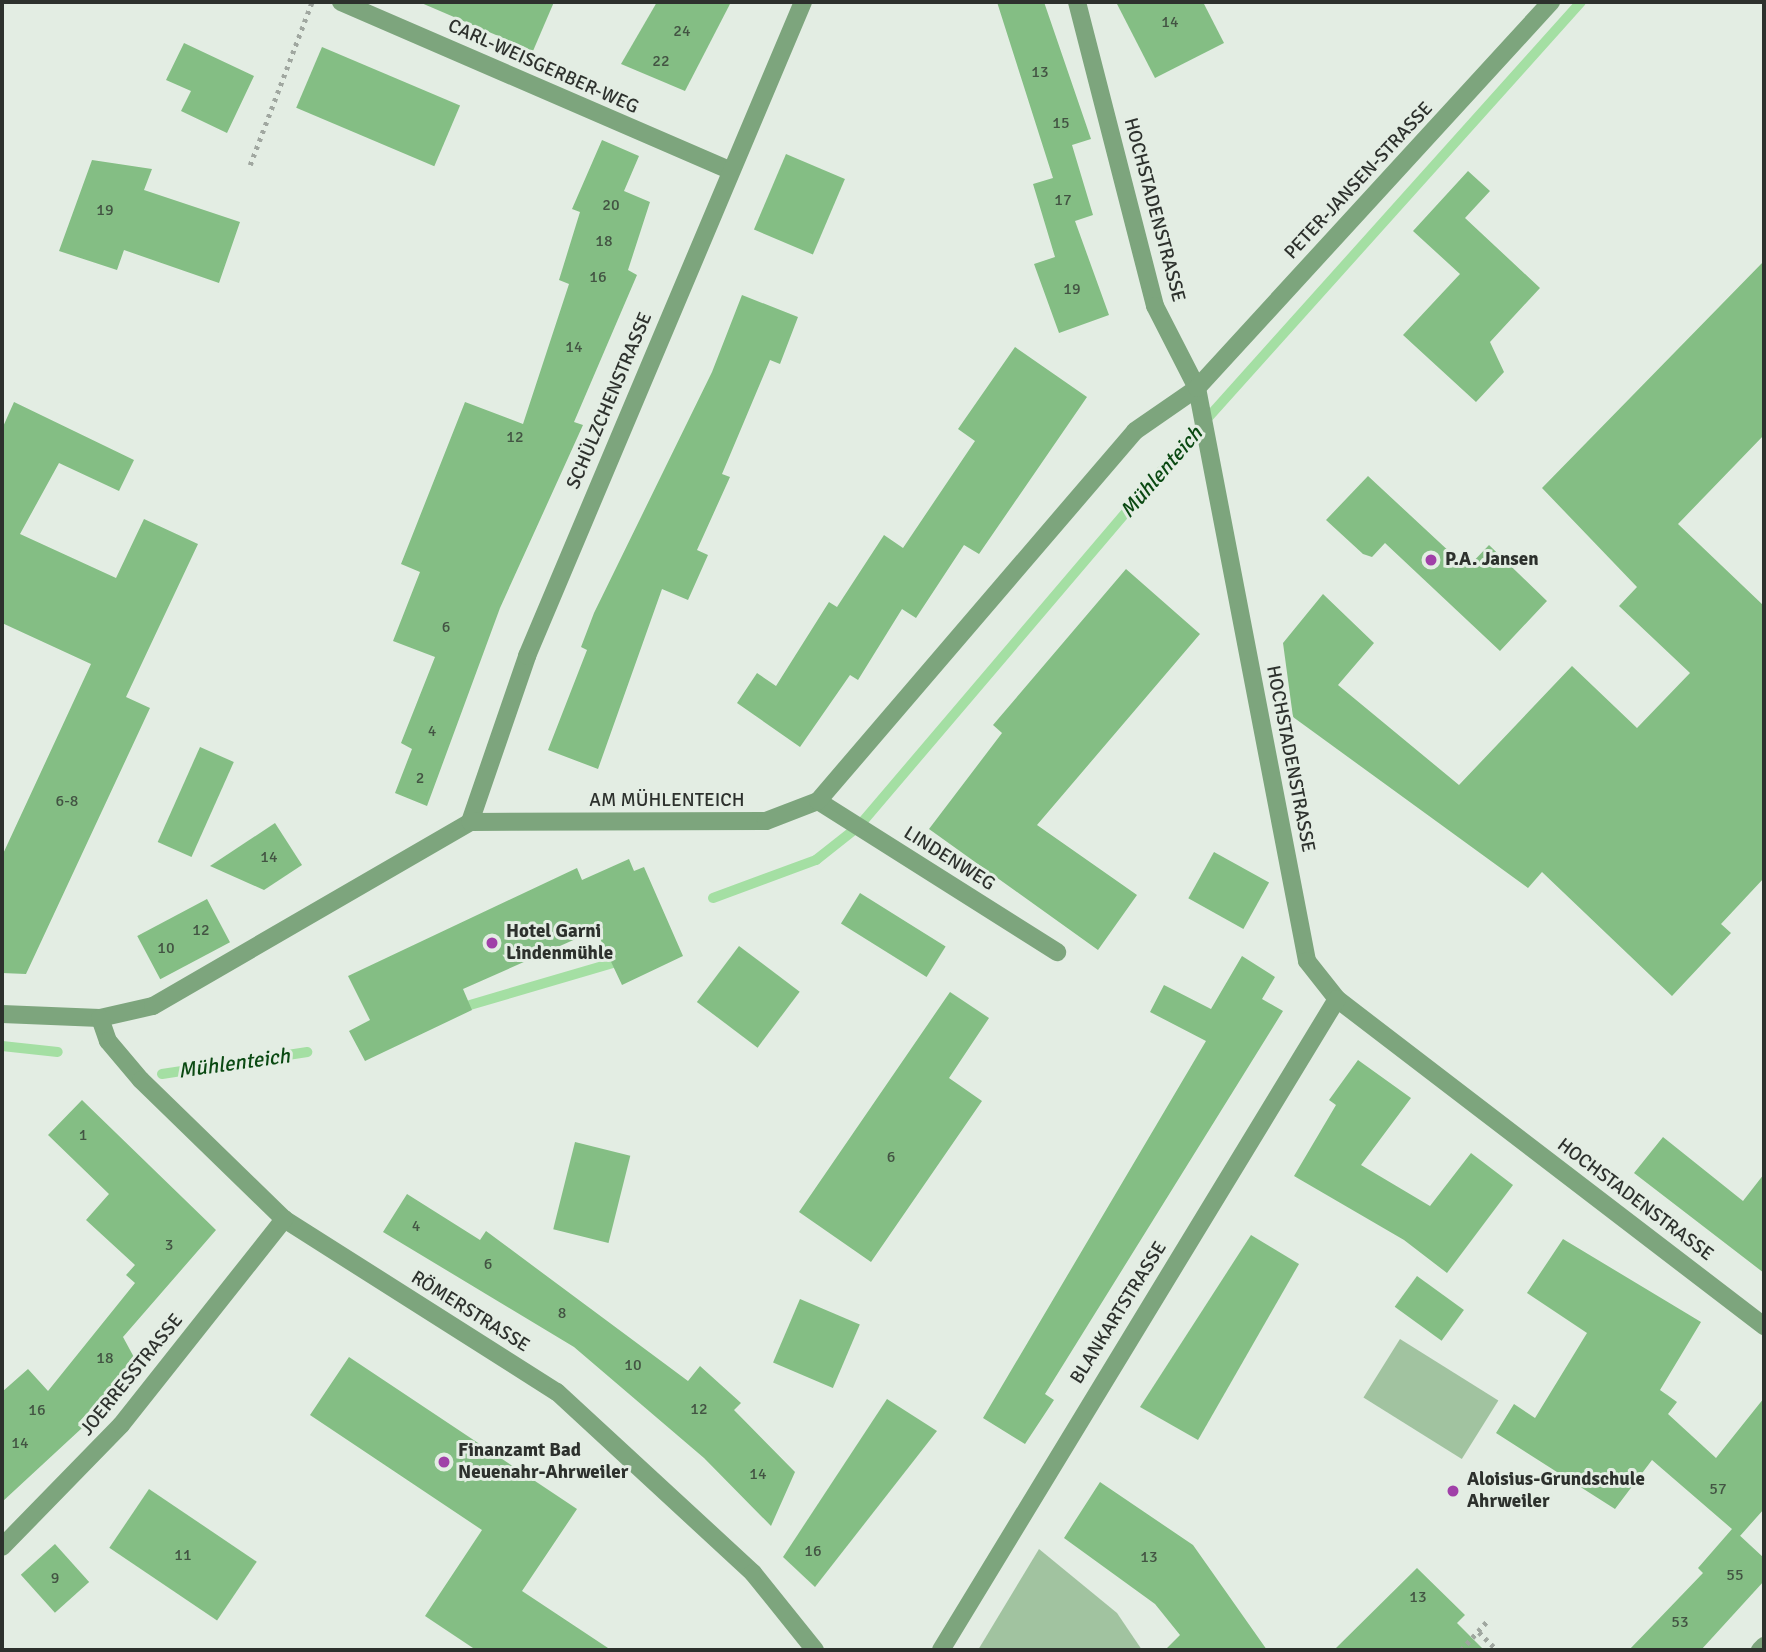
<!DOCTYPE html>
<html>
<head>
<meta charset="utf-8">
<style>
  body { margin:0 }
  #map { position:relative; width:1766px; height:1652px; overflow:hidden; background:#e3ede3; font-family:Signika,sans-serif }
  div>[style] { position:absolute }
  .green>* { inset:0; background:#a1c3a0; transform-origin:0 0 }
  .stream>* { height:10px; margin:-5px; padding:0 5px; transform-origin:5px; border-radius:5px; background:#a4dfa3 }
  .building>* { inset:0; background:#84be84; transform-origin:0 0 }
  .path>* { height:4.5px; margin-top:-2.25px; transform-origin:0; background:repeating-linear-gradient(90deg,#a0a7a0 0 3.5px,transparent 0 8.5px) }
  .minor>* { height:18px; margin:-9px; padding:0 9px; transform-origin:9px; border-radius:9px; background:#7da57d }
  .dots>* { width:19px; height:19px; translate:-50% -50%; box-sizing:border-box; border:4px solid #e3ede3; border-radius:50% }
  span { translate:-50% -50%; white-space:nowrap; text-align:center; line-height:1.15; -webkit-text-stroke:6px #e3ede3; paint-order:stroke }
  .number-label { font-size:16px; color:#435443 }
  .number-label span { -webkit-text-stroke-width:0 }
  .street-label { font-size:19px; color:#2d312d }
  .poi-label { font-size:19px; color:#2d312d; font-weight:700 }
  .left { translate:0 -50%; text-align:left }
  .water-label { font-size:21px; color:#0a4912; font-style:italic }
  .frame { position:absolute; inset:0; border:4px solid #2d312d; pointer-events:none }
</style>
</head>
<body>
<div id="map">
  <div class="green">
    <div style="left:1400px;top:1339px;width:116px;height:69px;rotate:32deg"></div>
    <div style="clip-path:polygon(1039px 1549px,1117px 1613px,1142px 1650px,978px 1650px)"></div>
  </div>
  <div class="stream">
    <div style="left:713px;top:898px;width:110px;rotate:-20.3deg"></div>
    <div style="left:816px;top:860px;width:55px;rotate:-38.3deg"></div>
    <div style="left:859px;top:826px;width:480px;rotate:-49.6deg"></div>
    <div style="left:1170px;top:460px;width:615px;rotate:-48.1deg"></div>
    <div style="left:470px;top:1005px;width:149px;rotate:-16.4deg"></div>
    <div style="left:2px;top:1046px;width:56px;rotate:6.1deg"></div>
    <div style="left:162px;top:1074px;width:147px;rotate:-8.6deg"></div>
  </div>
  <div class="building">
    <div style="clip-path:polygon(419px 2px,554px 2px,533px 51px)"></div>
    <div style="clip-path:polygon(657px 2px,731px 2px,685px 91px,621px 64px)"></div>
    <div style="clip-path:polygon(997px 2px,1044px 2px,1091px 139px,1072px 145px,1093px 215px,1075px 221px,1109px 315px,1059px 333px,1034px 264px,1055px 257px,1033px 184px,1053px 178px)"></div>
    <div style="clip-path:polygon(1116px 2px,1203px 2px,1224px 43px,1155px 78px)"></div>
    <div style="clip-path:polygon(184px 43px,254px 76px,227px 133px,181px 111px,191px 91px,166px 80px)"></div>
    <div style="left:322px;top:47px;width:150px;height:66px;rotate:23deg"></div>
    <div style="clip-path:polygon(602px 140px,639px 156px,624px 191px,650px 202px,628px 270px,637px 275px,574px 422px,583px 425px,500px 608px,427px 806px,395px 793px,412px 749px,401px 743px,435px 657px,393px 641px,420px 572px,401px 564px,465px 402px,523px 424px,569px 284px,559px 280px,580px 212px,572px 209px)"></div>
    <div style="left:786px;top:154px;width:64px;height:82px;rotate:23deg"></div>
    <div style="clip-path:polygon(92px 160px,152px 169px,144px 190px,240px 222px,219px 283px,124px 250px,117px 270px,59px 251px)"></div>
    <div style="clip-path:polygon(1468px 171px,1490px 191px,1465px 218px,1540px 288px,1490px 342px,1504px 372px,1476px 402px,1403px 335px,1460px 274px,1413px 231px)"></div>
    <div style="clip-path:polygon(1764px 261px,1764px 435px,1678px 524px,1764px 606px,1764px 878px,1721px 924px,1731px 933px,1672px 996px,1542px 872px,1528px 888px,1293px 717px,1283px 643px,1323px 594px,1374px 643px,1338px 685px,1459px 785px,1572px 666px,1637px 728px,1690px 673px,1619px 606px,1637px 587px,1542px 488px)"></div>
    <div style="clip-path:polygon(742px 295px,798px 317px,780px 364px,770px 360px,722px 474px,730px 477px,697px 550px,708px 555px,688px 600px,662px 589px,598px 769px,548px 750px,587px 650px,581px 647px,594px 613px,712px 372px)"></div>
    <div style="clip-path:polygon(1015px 347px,1087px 397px,979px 554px,964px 545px,916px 618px,902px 609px,858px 680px,850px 675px,800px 747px,737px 703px,757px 673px,776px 686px,829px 602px,837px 607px,884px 535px,903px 548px,975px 441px,958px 429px)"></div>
    <div style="clip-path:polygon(14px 402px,134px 460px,119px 491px,59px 463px,20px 534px,116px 578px,144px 519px,198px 544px,126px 697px,150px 708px,26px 974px,2px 973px,2px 856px,91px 664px,2px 623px,2px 429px)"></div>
    <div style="clip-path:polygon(1368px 476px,1467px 568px,1489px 545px,1547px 601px,1500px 651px,1385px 543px,1372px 557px,1363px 554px,1326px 520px)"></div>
    <div style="clip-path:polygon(1126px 569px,1200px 634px,1037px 825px,1137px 895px,1098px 950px,929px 829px,1002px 733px,993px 725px)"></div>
    <div style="left:200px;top:747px;width:37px;height:104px;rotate:24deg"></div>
    <div style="clip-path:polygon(275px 823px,302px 865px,264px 890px,210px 866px)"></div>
    <div style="left:1214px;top:852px;width:63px;height:53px;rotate:29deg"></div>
    <div style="clip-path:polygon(629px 859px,634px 871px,644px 867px,683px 956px,622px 985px,596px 930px,463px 989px,472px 1010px,365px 1061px,349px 1031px,370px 1020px,348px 976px,577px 868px,582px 880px)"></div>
    <div style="left:860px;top:893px;width:101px;height:36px;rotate:32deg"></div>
    <div style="left:207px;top:899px;width:49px;height:79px;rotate:62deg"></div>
    <div style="left:739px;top:946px;width:76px;height:70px;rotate:37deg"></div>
    <div style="clip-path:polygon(1242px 956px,1275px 977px,1262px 999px,1283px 1011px,1045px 1394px,1054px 1400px,1025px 1444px,983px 1418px,1206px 1041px,1150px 1012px,1164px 985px,1211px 1009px)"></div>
    <div style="clip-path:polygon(950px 992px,989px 1018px,949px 1078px,982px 1101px,871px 1262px,799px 1212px)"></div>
    <div style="clip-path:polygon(1358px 1060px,1411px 1098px,1361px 1165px,1430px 1206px,1471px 1153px,1513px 1185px,1447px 1273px,1404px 1240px,1294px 1176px,1336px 1105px,1329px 1100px)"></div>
    <div style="clip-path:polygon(82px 1100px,216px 1230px,123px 1337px,136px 1361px,78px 1423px,82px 1428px,2px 1502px,2px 1392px,28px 1369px,48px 1391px,135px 1283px,126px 1275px,135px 1265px,86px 1220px,109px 1194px,48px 1135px)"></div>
    <div style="clip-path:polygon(1663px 1137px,1743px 1201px,1764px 1174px,1764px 1273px,1634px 1173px)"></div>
    <div style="left:575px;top:1142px;width:57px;height:90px;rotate:14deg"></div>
    <div style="clip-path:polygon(407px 1194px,480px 1240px,486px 1231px,688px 1381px,700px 1366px,741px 1403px,734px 1410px,795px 1472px,771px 1526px,704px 1458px,574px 1347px,383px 1232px)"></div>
    <div style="clip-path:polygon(1251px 1235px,1299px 1264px,1198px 1440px,1140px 1407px)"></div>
    <div style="clip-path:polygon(1563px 1239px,1701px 1322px,1660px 1390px,1677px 1402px,1668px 1414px,1716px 1458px,1764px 1398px,1764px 1509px,1740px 1536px,1736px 1532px,1764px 1558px,1764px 1581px,1701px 1650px,1629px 1650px,1703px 1573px,1698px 1568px,1732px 1529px,1652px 1460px,1615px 1509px,1496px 1433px,1514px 1404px,1535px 1418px,1587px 1333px,1527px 1293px)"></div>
    <div style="left:1417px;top:1276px;width:58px;height:38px;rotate:36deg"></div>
    <div style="left:800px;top:1299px;width:65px;height:69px;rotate:23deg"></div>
    <div style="clip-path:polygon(349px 1357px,577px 1509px,522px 1591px,611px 1650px,476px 1650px,425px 1616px,482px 1530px,310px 1415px)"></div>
    <div style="clip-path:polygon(887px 1399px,937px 1431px,815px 1587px,783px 1557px)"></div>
    <div style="clip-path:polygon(1100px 1482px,1193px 1545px,1267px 1650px,1165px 1650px,1180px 1635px,1155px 1604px,1064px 1538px)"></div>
    <div style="left:149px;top:1489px;width:130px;height:71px;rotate:34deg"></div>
    <div style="left:55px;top:1544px;width:51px;height:46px;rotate:48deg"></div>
    <div style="clip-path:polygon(1417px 1568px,1465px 1615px,1457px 1623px,1484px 1650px,1334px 1650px)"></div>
  </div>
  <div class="path">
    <div style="left:250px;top:165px;width:174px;rotate:-69.2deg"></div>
    <div style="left:1479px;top:1632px;width:25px;rotate:45deg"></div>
    <div style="left:1461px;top:1650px;width:42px;rotate:-47.9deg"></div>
  </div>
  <div class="minor">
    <div style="left:341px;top:2px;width:423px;rotate:23.4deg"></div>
    <div style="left:1077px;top:2px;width:314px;rotate:75.6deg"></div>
    <div style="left:1155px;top:306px;width:92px;rotate:62.9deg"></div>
    <div style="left:1197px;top:388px;width:583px;rotate:79.13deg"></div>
    <div style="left:1307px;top:961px;width:48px;rotate:51.7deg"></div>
    <div style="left:1337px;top:999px;width:538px;rotate:37.45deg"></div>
    <div style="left:818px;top:801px;width:283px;rotate:32.3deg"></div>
    <div style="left:470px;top:822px;width:176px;rotate:-71deg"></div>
    <div style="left:527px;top:656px;width:710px;rotate:-67.12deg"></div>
    <div style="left:2px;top:1014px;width:98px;rotate:2.3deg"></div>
    <div style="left:100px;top:1018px;width:54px;rotate:-12.8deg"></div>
    <div style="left:153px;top:1006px;width:367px;rotate:-30.1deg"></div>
    <div style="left:470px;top:822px;width:296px;rotate:-0.2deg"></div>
    <div style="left:766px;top:821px;width:56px;rotate:-21deg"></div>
    <div style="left:818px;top:801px;width:487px;rotate:-49.4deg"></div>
    <div style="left:1135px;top:431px;width:75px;rotate:-34.7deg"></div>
    <div style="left:1197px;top:388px;width:524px;rotate:-47.48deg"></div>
    <div style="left:100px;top:1018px;width:24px;rotate:71deg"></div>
    <div style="left:108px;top:1041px;width:51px;rotate:49.8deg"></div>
    <div style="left:141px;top:1080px;width:199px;rotate:44.2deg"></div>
    <div style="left:284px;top:1219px;width:323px;rotate:32.4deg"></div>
    <div style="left:557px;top:1392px;width:267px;rotate:42.7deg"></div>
    <div style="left:753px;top:1573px;width:99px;rotate:51.2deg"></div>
    <div style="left:2px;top:1547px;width:170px;rotate:-45.7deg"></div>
    <div style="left:121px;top:1425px;width:263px;rotate:-51.6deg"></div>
    <div style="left:941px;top:1650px;width:762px;rotate:-58.69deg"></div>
    <div style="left:1760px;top:1650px;width:6px;rotate:-45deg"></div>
  </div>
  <div class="dots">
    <div style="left:1431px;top:560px;background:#a040a8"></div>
    <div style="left:492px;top:943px;background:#a040a8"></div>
    <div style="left:444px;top:1462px;background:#a040a8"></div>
    <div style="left:1453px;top:1491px;background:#a040a8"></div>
  </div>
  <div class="number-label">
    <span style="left:1170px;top:22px">14</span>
    <span style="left:682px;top:31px">24</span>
    <span style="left:661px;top:61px">22</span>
    <span style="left:1040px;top:72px">13</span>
    <span style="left:1061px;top:123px">15</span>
    <span style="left:1063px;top:200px">17</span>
    <span style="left:611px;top:205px">20</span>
    <span style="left:105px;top:210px">19</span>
    <span style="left:604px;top:241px">18</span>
    <span style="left:598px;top:277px">16</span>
    <span style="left:1072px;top:289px">19</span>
    <span style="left:574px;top:347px">14</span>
    <span style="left:515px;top:437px">12</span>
    <span style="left:446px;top:627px">6</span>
    <span style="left:432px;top:731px">4</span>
    <span style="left:420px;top:778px">2</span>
    <span style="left:67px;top:801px">6-8</span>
    <span style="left:269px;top:857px">14</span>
    <span style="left:201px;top:930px">12</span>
    <span style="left:166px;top:948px">10</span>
    <span style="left:83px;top:1135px">1</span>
    <span style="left:891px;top:1157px">6</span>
    <span style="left:416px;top:1226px">4</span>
    <span style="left:169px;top:1245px">3</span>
    <span style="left:488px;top:1264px">6</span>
    <span style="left:562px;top:1313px">8</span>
    <span style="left:105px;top:1358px">18</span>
    <span style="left:633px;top:1365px">10</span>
    <span style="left:699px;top:1409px">12</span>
    <span style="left:37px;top:1410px">16</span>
    <span style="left:20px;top:1443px">14</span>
    <span style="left:758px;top:1474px">14</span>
    <span style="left:1718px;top:1489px">57</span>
    <span style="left:813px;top:1551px">16</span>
    <span style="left:183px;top:1555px">11</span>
    <span style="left:1149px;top:1557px">13</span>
    <span style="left:1735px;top:1575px">55</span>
    <span style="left:55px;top:1578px">9</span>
    <span style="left:1418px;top:1597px">13</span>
    <span style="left:1680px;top:1622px">53</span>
  </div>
  <div class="street-label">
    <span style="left:543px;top:67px;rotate:24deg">CARL-WEISGERBER-WEG</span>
    <span style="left:1359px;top:181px;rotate:-47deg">PETER-JANSEN-STRASSE</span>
    <span style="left:1154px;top:210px;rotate:75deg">HOCHSTADENSTRASSE</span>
    <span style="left:610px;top:401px;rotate:-67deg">SCHÜLZCHENSTRASSE</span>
    <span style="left:1290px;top:759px;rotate:79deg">HOCHSTADENSTRASSE</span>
    <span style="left:667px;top:801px">AM MÜHLENTEICH</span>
    <span style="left:949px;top:859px;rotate:32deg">LINDENWEG</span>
    <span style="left:1635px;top:1200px;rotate:37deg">HOCHSTADENSTRASSE</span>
    <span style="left:470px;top:1312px;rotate:32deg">RÖMERSTRASSE</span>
    <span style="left:1119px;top:1313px;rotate:-58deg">BLANKARTSTRASSE</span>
    <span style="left:132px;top:1375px;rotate:-51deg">JOERRESSTRASSE</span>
  </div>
  <div class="poi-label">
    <span class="left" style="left:1445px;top:560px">P.A. Jansen</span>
    <span class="left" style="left:506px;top:943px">Hotel Garni<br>Lindenmühle</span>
    <span class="left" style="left:458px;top:1462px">Finanzamt Bad<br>Neuenahr-Ahrweiler</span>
    <span class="left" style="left:1467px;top:1491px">Aloisius-Grundschule<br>Ahrweiler</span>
  </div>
  <div class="water-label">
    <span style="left:1161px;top:472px;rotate:-49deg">Mühlenteich</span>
    <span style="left:234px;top:1063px;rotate:-8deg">Mühlenteich</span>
  </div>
  <div class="frame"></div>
</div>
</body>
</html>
